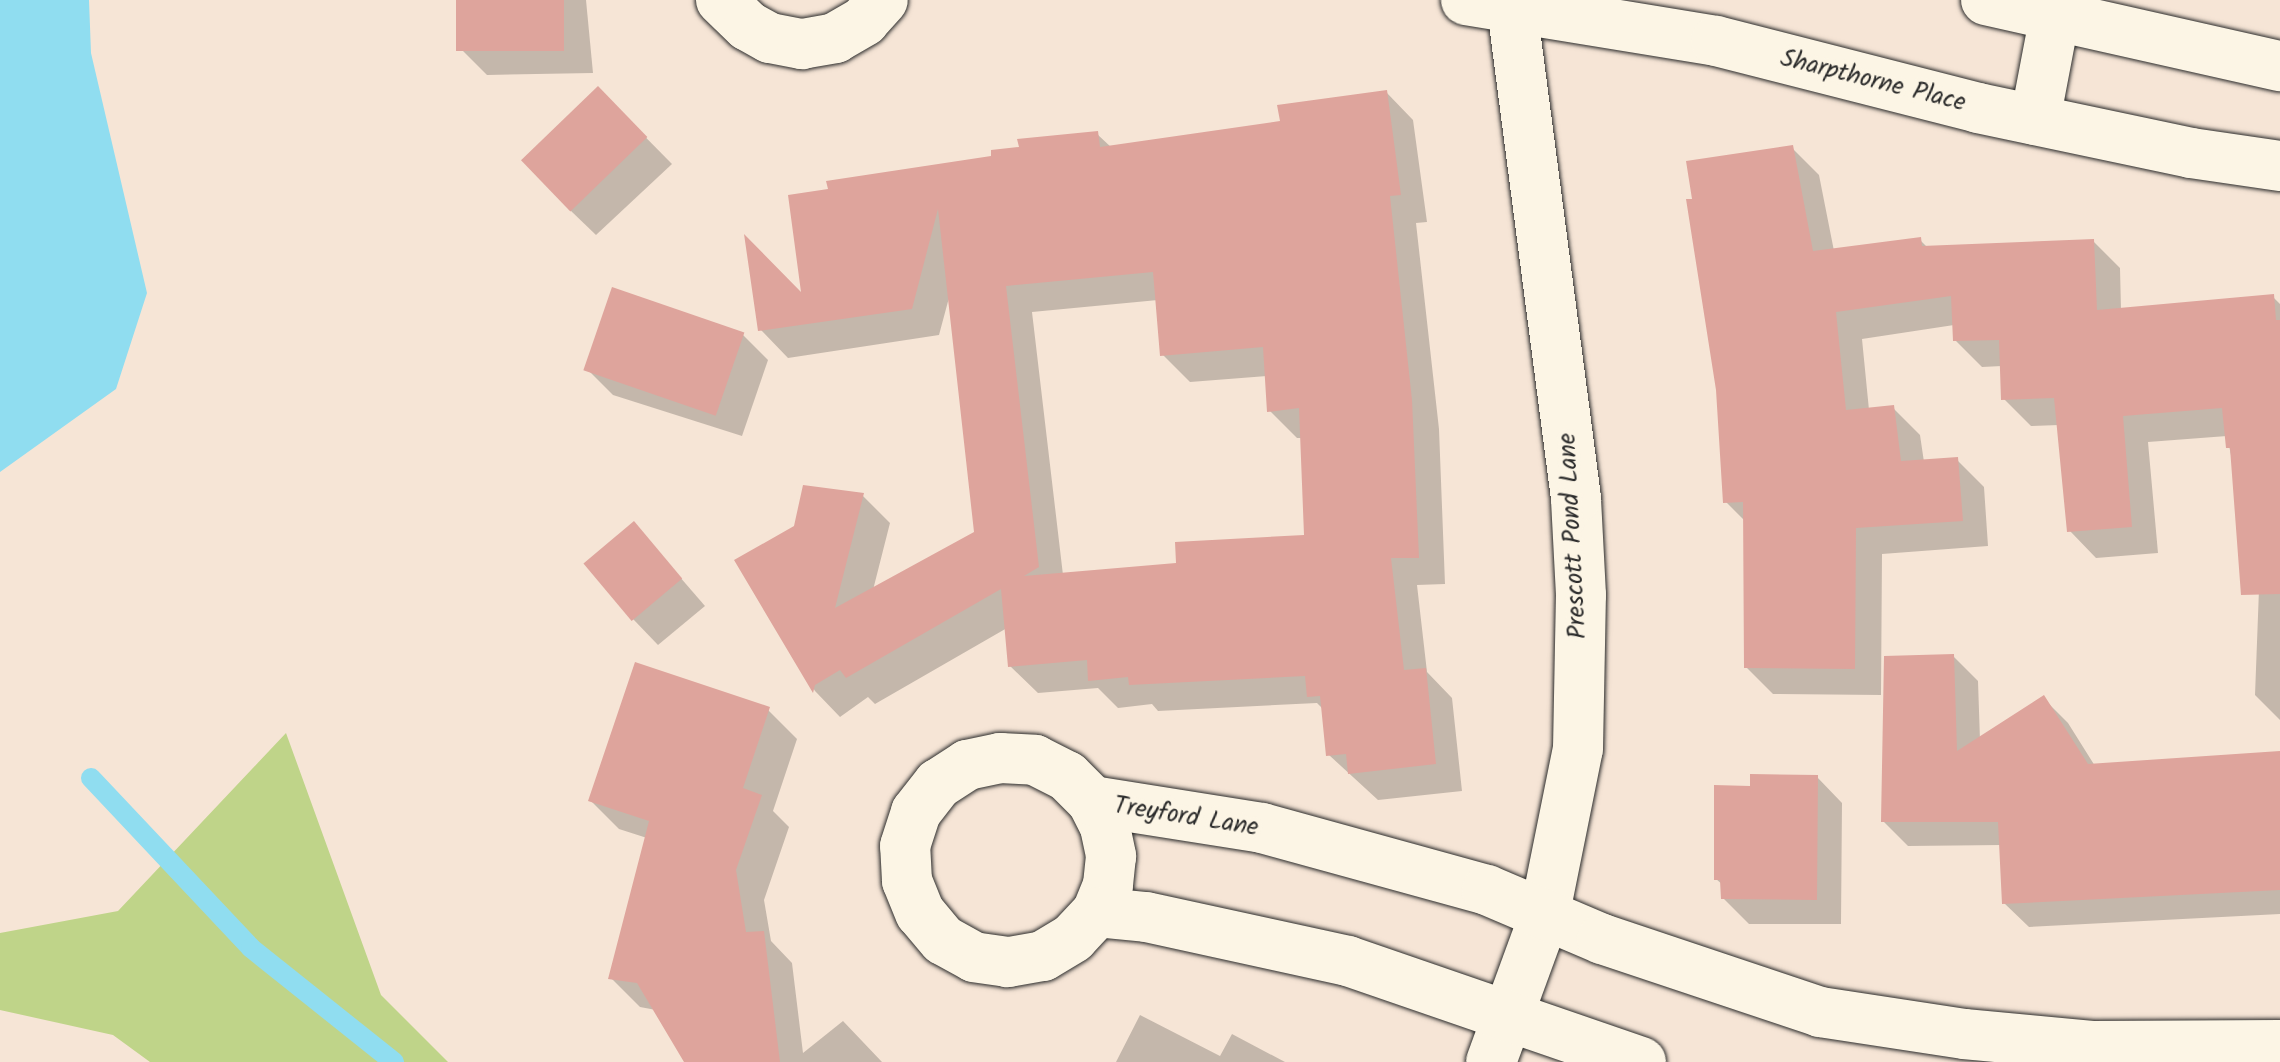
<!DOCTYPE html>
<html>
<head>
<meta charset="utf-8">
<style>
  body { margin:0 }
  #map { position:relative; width:2280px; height:1062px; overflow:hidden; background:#f6e5d6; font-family:Kalam,sans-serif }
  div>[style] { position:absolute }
  .green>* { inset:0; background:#bfd489 }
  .water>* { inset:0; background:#90ddf0 }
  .shadow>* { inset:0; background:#0003 }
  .stream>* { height:20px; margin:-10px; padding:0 10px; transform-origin:10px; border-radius:10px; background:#90ddf0 }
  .building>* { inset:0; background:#dea49c; transform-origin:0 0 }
  .roads { filter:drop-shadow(0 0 2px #2b2b2b) drop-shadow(0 0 2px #2b2b2b) }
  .minor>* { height:50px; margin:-25px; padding:0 25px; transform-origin:25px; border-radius:25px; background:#fcf5e5 }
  span { translate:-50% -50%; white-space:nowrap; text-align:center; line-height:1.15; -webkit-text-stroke:9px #fcf5e5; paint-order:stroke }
  .street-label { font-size:25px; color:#2b2b2b }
</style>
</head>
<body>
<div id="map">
  <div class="green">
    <div style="clip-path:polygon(286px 733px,381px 995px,448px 1062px,150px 1062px,113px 1035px,0 1010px,0 933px,118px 911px)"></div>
  </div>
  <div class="water">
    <div style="clip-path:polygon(0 0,89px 0,91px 53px,147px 293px,116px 389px,0 472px)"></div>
  </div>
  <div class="shadow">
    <div style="clip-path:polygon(459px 0,586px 0,593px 73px,487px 75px,462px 50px)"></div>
    <div style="clip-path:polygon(598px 89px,672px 164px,596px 235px,570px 210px)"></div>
    <div style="clip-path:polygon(evenodd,1386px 92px,1413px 120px,1427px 222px,1416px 223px,1439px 429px,1445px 584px,1417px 585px,1427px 672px,1452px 698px,1462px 791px,1378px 800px,1329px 755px,1324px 710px,1317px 703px,1158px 711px,1152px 704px,1118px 708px,1098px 688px,1038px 693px,1010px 666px,1007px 628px,875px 704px,868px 697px,840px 717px,815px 691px,737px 561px,863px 496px,890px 523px,873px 590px,977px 533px,950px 294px,939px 335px,788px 358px,761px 330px,994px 158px,1097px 134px,1112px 148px,1282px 124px,1386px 92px,1158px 300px,1163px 355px,1190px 382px,1267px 376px,1270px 411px,1297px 438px,1303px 438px,1306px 537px,1179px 566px,1063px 575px,1032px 312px,1158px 300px)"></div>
    <div style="clip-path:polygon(1792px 148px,1819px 175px,1834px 251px,1920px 240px,1928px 248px,2093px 241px,2120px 268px,2121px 310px,2273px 297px,2280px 304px,2280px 720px,2255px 695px,2259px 589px,2227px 436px,2148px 442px,2158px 553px,2096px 558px,2070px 531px,2059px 425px,2031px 426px,2004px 399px,2002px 366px,1982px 367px,1955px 340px,1954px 325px,1862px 339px,1869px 410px,1893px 408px,1920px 435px,1924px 462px,1957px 460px,1984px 487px,1988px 546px,1882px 554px,1881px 695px,1773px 694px,1746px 667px,1746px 522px,1726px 502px)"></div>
    <div style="clip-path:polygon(743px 335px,768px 360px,742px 436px,613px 395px,587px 369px)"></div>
    <div style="clip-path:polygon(634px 524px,705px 606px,658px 645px,633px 619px)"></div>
    <div style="clip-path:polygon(1953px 656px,1978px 681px,1980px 740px,2043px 698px,2068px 723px,2095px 766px,2280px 753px,2280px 914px,2029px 927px,2004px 903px,2002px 845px,1908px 846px,1883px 821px)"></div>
    <div style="clip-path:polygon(768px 710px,797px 739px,773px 811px,789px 827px,764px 900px,771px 941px,792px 963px,803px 1053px,843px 1021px,882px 1062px,688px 1062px,656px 1010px,640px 1007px,611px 978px,647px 838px,619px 829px,590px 800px)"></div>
    <div style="clip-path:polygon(1817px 777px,1842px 803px,1841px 924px,1749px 924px,1723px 898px,1723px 885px,1716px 879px,1753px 788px)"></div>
    <div style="clip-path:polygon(1140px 1015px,1220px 1056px,1232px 1034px,1285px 1062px,1116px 1062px)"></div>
  </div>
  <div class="stream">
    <div style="left:91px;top:778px;width:233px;rotate:46.7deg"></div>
    <div style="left:251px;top:948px;width:183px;rotate:38.6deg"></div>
  </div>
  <div class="building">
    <div style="left:456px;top:0;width:108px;height:51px"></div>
    <div style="left:598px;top:86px;width:71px;height:107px;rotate:46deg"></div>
    <div style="clip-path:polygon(evenodd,1387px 90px,1401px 195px,1390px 196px,1412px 400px,1419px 558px,1391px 558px,1404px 670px,1426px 668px,1436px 764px,1348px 774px,1346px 754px,1326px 756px,1320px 696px,1307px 697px,1305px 676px,1129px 685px,1128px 677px,1088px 681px,1087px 660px,1008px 667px,1001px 589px,846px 678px,840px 670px,815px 685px,813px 693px,734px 560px,794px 526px,803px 485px,864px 493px,835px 608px,974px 532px,938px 209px,912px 309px,758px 331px,744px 234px,801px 292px,788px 195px,828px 189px,826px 181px,991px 156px,991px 150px,1019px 147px,1017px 139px,1098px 131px,1100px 147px,1280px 121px,1277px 105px,1387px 90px,1153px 272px,1160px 356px,1263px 347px,1267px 412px,1299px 408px,1304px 535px,1175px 542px,1176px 563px,1024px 576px,1039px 567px,1006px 286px,1153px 272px)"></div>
    <div style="clip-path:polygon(1793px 145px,1813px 251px,1921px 237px,1922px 246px,2094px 239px,2097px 310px,2274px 294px,2276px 320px,2280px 320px,2280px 594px,2241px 595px,2230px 448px,2226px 448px,2222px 408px,2123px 416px,2132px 527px,2067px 532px,2054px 398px,2001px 400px,1999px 340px,1953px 341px,1951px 296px,1836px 312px,1846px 410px,1894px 405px,1901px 461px,1958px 457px,1963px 521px,1856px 528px,1855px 669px,1744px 668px,1743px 502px,1723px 503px,1716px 390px,1686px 199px,1692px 199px,1686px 161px)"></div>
    <div style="left:612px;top:287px;width:140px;height:88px;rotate:19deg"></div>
    <div style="left:634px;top:521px;width:75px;height:66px;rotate:50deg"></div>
    <div style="clip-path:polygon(1954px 654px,1957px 751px,2044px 695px,2088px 764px,2280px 751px,2280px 890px,2002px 904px,1998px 822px,1881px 822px,1884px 656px)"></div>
    <div style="clip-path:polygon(635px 662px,770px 707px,743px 788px,762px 795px,736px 870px,746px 932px,764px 931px,780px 1062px,684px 1062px,637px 983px,608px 979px,649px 821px,588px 801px)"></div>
    <div style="clip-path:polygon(1750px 774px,1818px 775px,1817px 900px,1721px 899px,1720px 880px,1714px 880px,1714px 785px,1750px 786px)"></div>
  </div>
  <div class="roads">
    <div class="minor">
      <div style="left:721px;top:0;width:37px;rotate:44deg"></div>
      <div style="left:748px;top:26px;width:25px;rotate:29deg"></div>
      <div style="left:770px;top:38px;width:33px;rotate:11deg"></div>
      <div style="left:802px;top:44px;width:34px;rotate:-10deg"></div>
      <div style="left:835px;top:38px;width:34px;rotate:-30deg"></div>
      <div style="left:864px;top:21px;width:28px;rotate:-48deg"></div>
      <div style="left:1466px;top:0;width:253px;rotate:9.3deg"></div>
      <div style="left:1716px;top:41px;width:270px;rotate:14.3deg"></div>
      <div style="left:1978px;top:108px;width:218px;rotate:11.9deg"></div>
      <div style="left:2191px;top:153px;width:90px;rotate:8.3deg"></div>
      <div style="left:1986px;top:0;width:301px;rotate:12.7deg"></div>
      <div style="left:2035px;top:120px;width:107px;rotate:-79.2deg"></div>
      <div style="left:1092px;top:801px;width:29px;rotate:63deg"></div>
      <div style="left:1105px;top:827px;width:30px;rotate:78deg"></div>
      <div style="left:1111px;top:856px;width:29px;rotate:96deg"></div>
      <div style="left:1108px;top:885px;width:29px;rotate:112deg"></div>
      <div style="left:1491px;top:1062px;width:154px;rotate:-69.9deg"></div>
      <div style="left:1544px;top:917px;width:171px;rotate:-78.6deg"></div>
      <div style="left:1578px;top:749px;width:154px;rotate:-88.9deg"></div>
      <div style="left:1581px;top:595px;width:97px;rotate:-93deg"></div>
      <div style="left:1576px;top:498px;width:502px;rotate:-97.44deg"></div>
      <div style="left:1641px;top:1062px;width:310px;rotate:-161deg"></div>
      <div style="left:1348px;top:961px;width:207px;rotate:-167.7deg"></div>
      <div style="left:1146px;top:917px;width:49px;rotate:-174.2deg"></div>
      <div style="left:1097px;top:912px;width:35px;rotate:133deg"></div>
      <div style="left:1073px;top:938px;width:35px;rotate:149deg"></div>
      <div style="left:1043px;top:956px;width:36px;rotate:170deg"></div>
      <div style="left:1008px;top:962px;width:34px;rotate:-172deg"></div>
      <div style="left:974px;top:957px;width:35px;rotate:-151deg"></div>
      <div style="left:943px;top:940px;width:35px;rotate:-130deg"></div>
      <div style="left:920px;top:913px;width:35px;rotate:-112deg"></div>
      <div style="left:907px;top:881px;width:35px;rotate:-93deg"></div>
      <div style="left:905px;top:846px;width:36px;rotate:-72deg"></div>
      <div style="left:916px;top:812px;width:36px;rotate:-52deg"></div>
      <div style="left:938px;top:784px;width:35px;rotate:-33deg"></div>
      <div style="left:967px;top:765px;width:34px;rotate:-12deg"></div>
      <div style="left:1000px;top:758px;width:35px;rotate:3deg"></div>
      <div style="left:1035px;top:760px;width:36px;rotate:27deg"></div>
      <div style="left:1067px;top:776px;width:35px;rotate:45deg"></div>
      <div style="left:1092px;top:801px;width:172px;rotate:9deg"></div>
      <div style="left:1262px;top:828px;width:233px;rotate:15.4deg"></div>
      <div style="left:1487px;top:890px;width:125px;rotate:23.1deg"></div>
      <div style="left:1602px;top:939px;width:230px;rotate:18.5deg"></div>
      <div style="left:1820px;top:1012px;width:146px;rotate:8.7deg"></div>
      <div style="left:1964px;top:1034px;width:131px;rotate:5.3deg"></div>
      <div style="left:2094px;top:1046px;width:186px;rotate:-0.3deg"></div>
    </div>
  </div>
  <div class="street-label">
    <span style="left:1873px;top:81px;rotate:14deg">Sharpthorne Place</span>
    <span style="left:1573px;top:536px;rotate:-93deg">Prescott Pond Lane</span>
    <span style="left:1186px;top:817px;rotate:9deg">Treyford Lane</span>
  </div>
</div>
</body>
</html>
